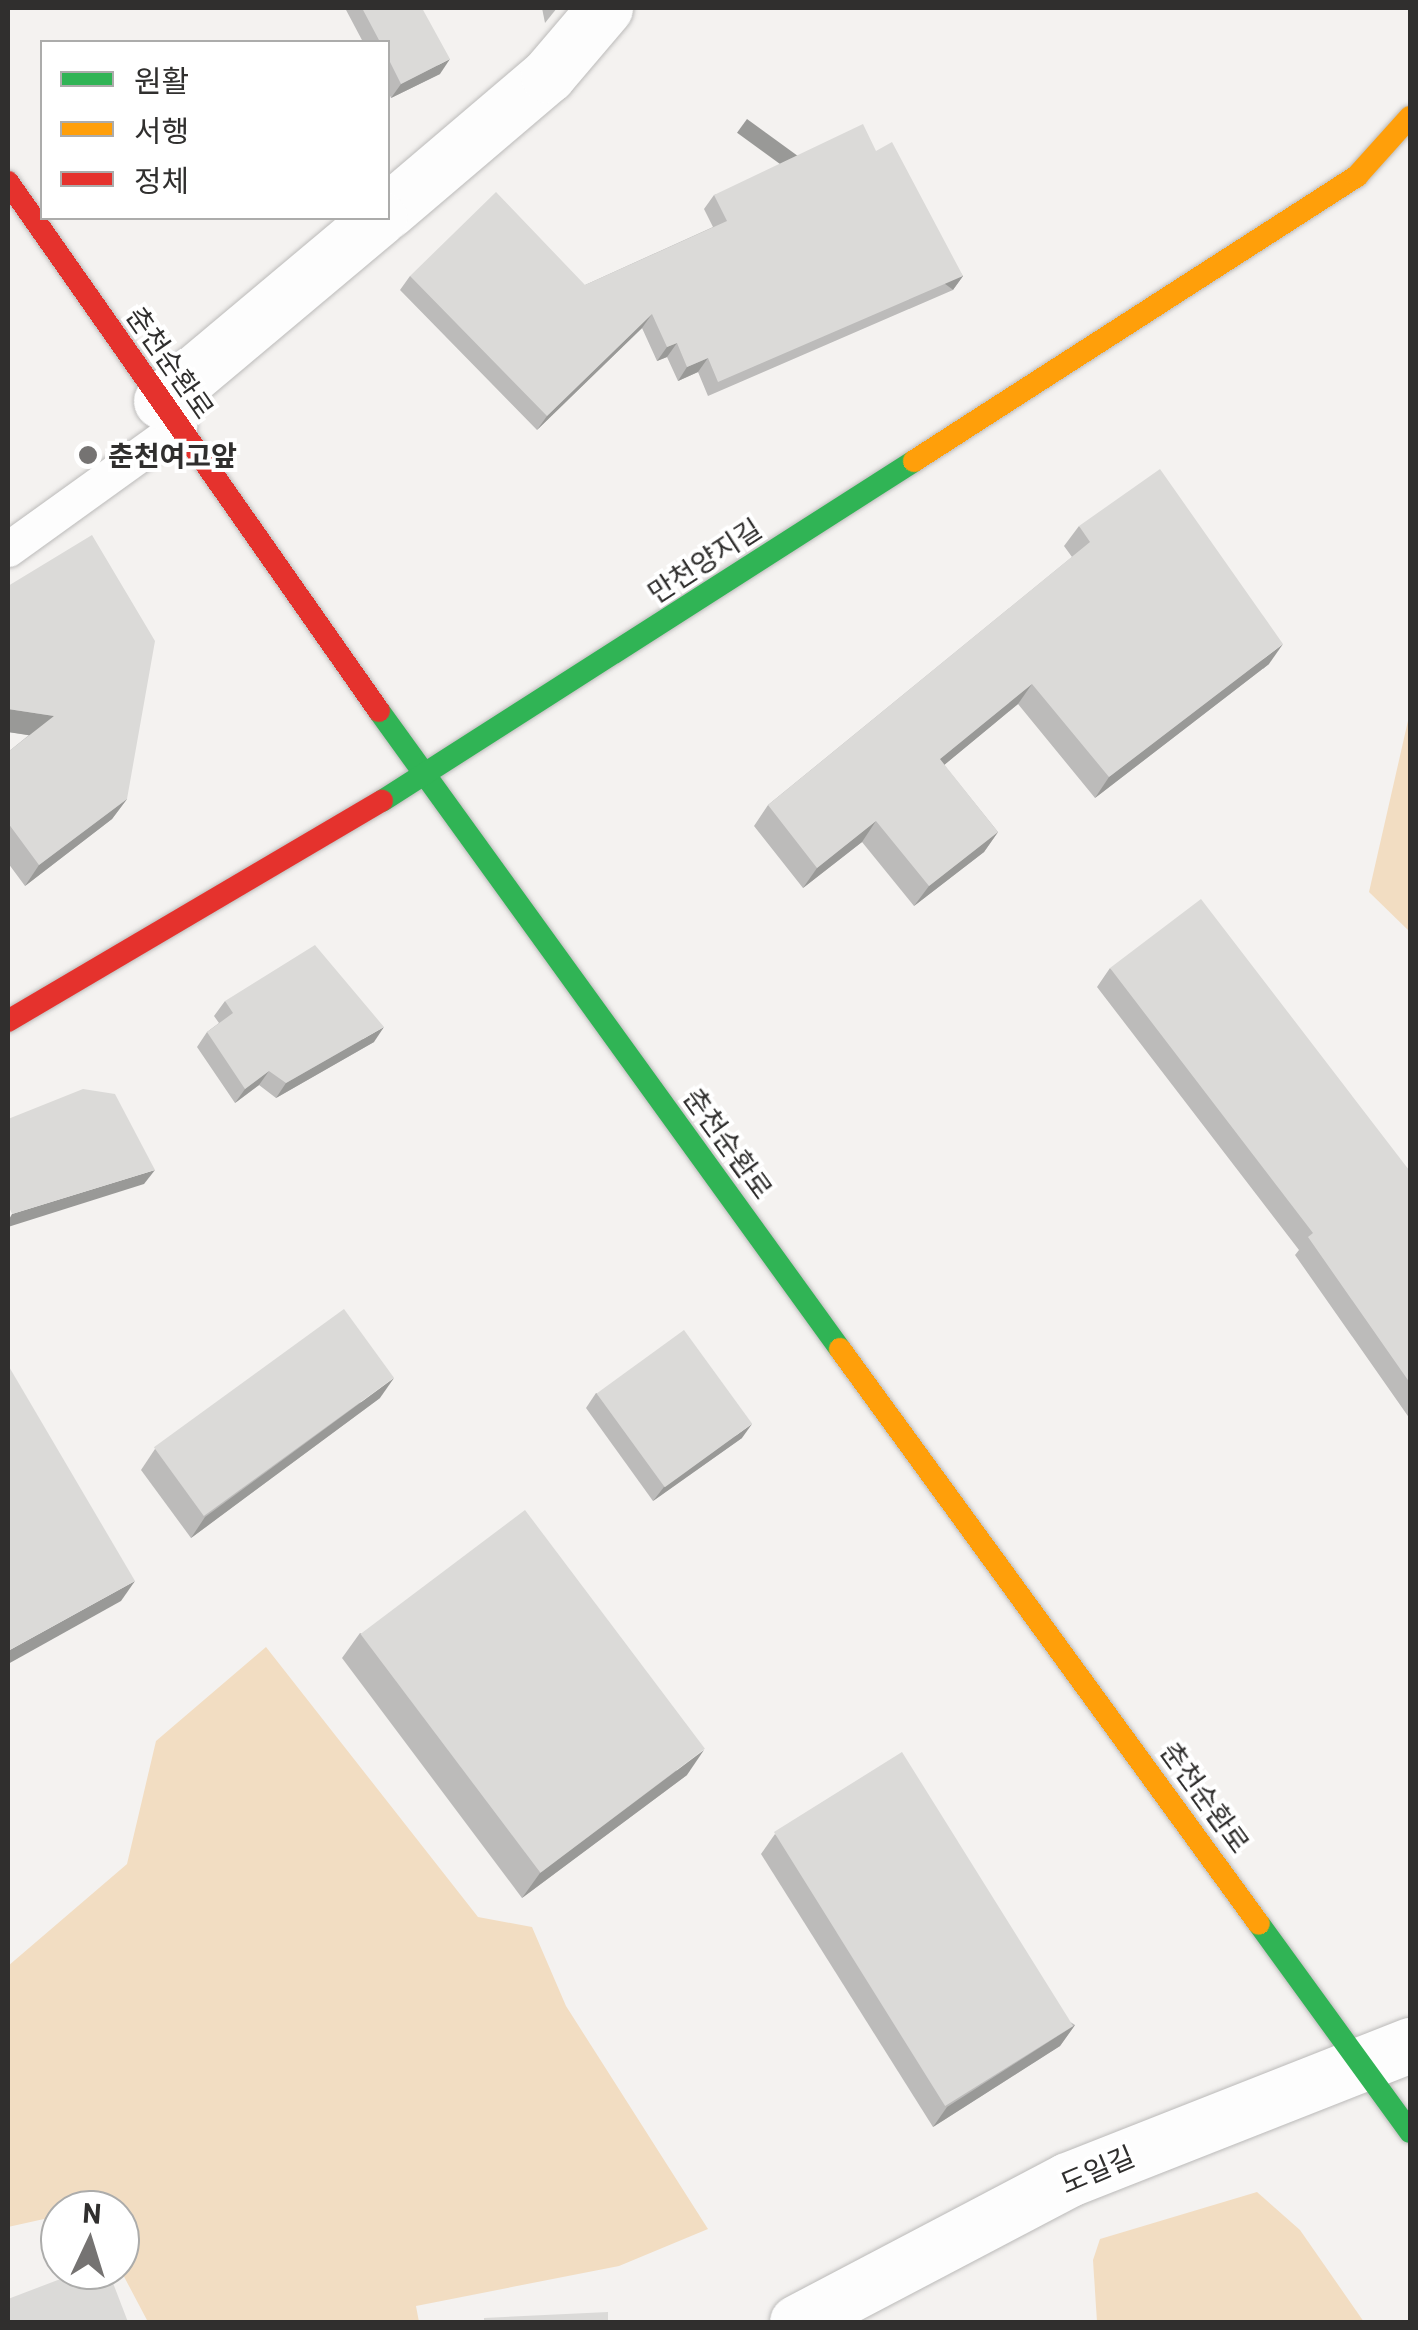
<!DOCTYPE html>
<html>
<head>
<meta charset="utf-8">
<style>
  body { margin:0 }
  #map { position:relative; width:1418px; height:2330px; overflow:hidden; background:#f4f2f0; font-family:Barlow,"Noto Sans KR",sans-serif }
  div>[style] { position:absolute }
  .green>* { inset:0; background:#f2ddc2 }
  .roads { filter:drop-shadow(0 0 2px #bbbab9) drop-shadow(0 0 2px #bbbab9) }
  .lane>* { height:35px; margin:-17.5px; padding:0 17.5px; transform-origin:17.5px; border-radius:17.5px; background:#fdfdfd }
  .street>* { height:55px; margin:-27.5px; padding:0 27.5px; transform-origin:27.5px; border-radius:27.5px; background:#fdfdfd }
  .fast>* { height:22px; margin:-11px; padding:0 11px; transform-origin:11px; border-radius:11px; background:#30b455 }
  .slow>* { height:22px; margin:-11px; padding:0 11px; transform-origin:11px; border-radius:11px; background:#ff9f0a }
  .jam>* { height:22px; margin:-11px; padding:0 11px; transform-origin:11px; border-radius:11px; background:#e5322d }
  .wall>* { inset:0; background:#bcbbba }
  .shaded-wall>* { inset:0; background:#999997; transform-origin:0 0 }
  .building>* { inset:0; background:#dbdad8; transform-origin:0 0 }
  .dots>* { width:28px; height:28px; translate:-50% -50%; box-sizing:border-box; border:5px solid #fff; border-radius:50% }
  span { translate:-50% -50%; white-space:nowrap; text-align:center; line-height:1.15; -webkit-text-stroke:8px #fff; paint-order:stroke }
  .street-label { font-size:28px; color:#302f2e }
  .poi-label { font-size:28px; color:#302f2e; font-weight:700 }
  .left { translate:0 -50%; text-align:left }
  .frame { position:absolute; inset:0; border:10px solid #302f2e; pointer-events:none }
  .legend { position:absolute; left:40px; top:40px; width:350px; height:180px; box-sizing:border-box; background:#fff; border:2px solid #acacab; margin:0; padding:12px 18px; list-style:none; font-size:30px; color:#302f2e }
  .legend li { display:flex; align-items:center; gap:20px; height:50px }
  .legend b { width:50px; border:2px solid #acacab }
  .north { position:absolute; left:40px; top:2190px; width:100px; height:100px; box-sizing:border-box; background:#fff; border:2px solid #acacab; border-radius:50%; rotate:4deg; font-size:28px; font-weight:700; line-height:40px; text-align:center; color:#302f2e }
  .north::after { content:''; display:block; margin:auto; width:35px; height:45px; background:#757372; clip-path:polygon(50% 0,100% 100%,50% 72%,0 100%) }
</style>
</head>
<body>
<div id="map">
  <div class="green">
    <div style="clip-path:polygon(1410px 712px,1410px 932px,1369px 892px)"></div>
    <div style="clip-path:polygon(266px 1647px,478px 1917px,532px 1927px,566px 2006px,708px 2229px,619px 2266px,416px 2306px,419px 2322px,148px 2322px,120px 2269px,120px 2210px,60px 2210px,60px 2221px,53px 2217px,8px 2227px,8px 1966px,127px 1864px,156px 1741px)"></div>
    <div style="clip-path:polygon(1257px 2192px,1300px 2230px,1364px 2322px,1097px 2322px,1093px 2260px,1100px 2239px)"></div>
  </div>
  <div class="roads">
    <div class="lane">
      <div style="left:8px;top:549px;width:211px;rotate:-35.7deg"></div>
    </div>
    <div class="street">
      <div style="left:388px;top:211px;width:210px;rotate:-40.4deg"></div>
      <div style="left:548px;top:75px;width:88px;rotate:-49.6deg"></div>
      <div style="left:161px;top:401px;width:285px;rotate:-40deg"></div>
      <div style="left:797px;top:2322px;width:305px;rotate:-27.7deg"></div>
      <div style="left:1067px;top:2180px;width:369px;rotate:-21.5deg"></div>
    </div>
    <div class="fast">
      <div style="left:379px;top:711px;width:787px;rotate:54.15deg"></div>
      <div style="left:382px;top:801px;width:631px;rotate:-32.58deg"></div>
      <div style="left:1259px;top:1924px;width:257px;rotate:54deg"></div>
    </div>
    <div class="slow">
      <div style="left:914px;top:461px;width:527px;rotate:-32.75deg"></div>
      <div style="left:1357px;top:176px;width:79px;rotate:-48.1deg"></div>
      <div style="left:840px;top:1349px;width:711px;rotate:53.92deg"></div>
    </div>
    <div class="jam">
      <div style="left:8px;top:182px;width:646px;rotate:54.96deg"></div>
      <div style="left:8px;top:1021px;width:434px;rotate:-30.5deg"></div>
    </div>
  </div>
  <div class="wall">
    <div style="clip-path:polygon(345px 8px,422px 8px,440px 74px,391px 98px,388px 91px,388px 42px,363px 42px)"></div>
    <div style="clip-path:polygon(542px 8px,557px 8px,545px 23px)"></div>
    <div style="clip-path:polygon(876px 151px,963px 276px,953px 290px,708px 396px,698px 372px,678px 381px,667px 357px,657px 361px,642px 328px,537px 430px,400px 290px,410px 276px,585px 285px,713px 227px,704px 209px,714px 195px)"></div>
    <div style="clip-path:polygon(1079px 526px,1269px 664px,1095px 798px,1018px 704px,944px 765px,998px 832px,984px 852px,914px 906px,862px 842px,803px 888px,754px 826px,768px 805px,1072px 557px,1064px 546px)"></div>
    <div style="clip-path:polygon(8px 586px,127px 799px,112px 819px,25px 886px,8px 863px,8px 752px,29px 735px,8px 732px)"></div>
    <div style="clip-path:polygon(1110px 968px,1409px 1170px,1410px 1169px,1410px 1419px,1295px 1255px,1299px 1250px,1097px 987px)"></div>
    <div style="clip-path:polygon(225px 1001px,374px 1042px,276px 1098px,259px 1085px,235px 1103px,197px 1047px,207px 1032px,219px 1023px,214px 1016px)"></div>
    <div style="clip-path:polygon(596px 1393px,742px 1438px,653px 1501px,586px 1408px)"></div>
    <div style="clip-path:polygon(380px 1398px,191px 1538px,141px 1470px,155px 1449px)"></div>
    <div style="clip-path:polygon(360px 1633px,687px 1775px,522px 1898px,342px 1658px)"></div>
    <div style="clip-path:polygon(775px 1834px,1075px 2025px,1060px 2046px,933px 2127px,761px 1854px)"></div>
  </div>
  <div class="shaded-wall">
    <div style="clip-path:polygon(450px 59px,440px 74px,391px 98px,401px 84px)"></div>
    <div style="left:963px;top:276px;width:17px;height:267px;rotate:126deg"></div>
    <div style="clip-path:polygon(652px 314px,642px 328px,537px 430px,547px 416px)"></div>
    <div style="clip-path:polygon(677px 343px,667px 357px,657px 361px,667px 347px)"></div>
    <div style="clip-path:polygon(708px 358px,698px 372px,678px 381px,687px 367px)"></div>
    <div style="clip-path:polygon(1283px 644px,1269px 664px,1095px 798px,1109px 777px)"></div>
    <div style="clip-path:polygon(1032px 684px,1018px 704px,926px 780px,940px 759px)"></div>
    <div style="clip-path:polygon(8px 709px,54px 716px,40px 737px,8px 732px)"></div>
    <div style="clip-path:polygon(127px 799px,112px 819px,25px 886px,39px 865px)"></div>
    <div style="clip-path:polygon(876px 821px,862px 842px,803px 888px,817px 868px)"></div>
    <div style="clip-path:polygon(998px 832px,984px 852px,914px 906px,929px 886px)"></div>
    <div style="clip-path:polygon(384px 1027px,374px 1042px,276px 1098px,286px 1083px)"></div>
    <div style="clip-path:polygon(269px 1071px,259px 1085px,235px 1103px,245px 1089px)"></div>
    <div style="clip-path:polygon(155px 1170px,144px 1184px,8px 1227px,8px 1221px,12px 1214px)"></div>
    <div style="clip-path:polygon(394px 1378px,380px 1398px,191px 1538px,205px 1517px)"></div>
    <div style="clip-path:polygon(752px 1424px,742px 1438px,653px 1501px,664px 1487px)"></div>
    <div style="clip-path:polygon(135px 1581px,121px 1601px,8px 1664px,8px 1651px)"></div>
    <div style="clip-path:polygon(704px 1750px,687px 1775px,522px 1898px,540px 1873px)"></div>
    <div style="clip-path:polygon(1075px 2025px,1060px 2046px,933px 2127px,947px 2107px)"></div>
  </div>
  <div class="building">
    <div style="clip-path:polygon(362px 8px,422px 8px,450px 59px,401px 84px,388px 58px,388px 42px,380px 42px)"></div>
    <div style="clip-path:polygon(863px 124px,876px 151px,892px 142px,963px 276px,718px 382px,708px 358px,687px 367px,677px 343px,667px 347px,652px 314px,547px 416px,410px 276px,496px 192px,585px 285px,727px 221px,714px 195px)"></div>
    <div style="clip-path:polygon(1160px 469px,1283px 644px,1109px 777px,1032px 684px,940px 759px,998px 832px,929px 886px,876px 821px,817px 868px,768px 805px,1090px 542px,1079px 526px)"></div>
    <div style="clip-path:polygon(92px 535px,155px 641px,127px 799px,39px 865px,8px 823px,8px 752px,54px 716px,8px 709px,8px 586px)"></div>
    <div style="clip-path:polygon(1201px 899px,1409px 1170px,1410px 1169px,1410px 1383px,1308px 1237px,1313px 1233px,1110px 968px)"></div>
    <div style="clip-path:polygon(315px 945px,384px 1027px,286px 1083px,269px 1071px,245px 1089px,207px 1032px,233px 1013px,225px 1001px)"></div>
    <div style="clip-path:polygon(83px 1089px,115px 1094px,155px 1170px,12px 1214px,8px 1205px,8px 1119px)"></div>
    <div style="left:344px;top:1309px;width:85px;height:235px;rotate:54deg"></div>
    <div style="left:684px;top:1330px;width:116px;height:108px;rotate:54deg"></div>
    <div style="clip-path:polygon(8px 1365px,135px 1581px,8px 1651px)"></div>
    <div style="left:525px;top:1510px;width:299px;height:206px;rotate:53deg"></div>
    <div style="left:902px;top:1752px;width:323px;height:151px;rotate:58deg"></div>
    <div style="clip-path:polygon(84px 2270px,108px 2270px,128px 2322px,8px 2322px,8px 2299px)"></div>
    <div style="clip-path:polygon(608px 2312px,608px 2322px,484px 2322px,484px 2318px)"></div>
  </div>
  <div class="dots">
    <div style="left:88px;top:455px;background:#757372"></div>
  </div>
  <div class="street-label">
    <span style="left:171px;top:362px;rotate:55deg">춘천순환로</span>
    <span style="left:704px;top:560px;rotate:-33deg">만천양지길</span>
    <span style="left:729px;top:1143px;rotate:54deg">춘천순환로</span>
    <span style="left:1206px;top:1797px;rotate:54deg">춘천순환로</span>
    <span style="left:1097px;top:2169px;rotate:-23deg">도일길</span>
  </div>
  <div class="poi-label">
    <span class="left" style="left:108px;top:455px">춘천여고앞</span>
  </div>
  <div class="frame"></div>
  <ul class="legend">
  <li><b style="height:12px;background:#30b455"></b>원활</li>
  <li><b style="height:12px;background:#ff9f0a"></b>서행</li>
  <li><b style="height:12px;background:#e5322d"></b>정체</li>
  </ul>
  <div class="north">N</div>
</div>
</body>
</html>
